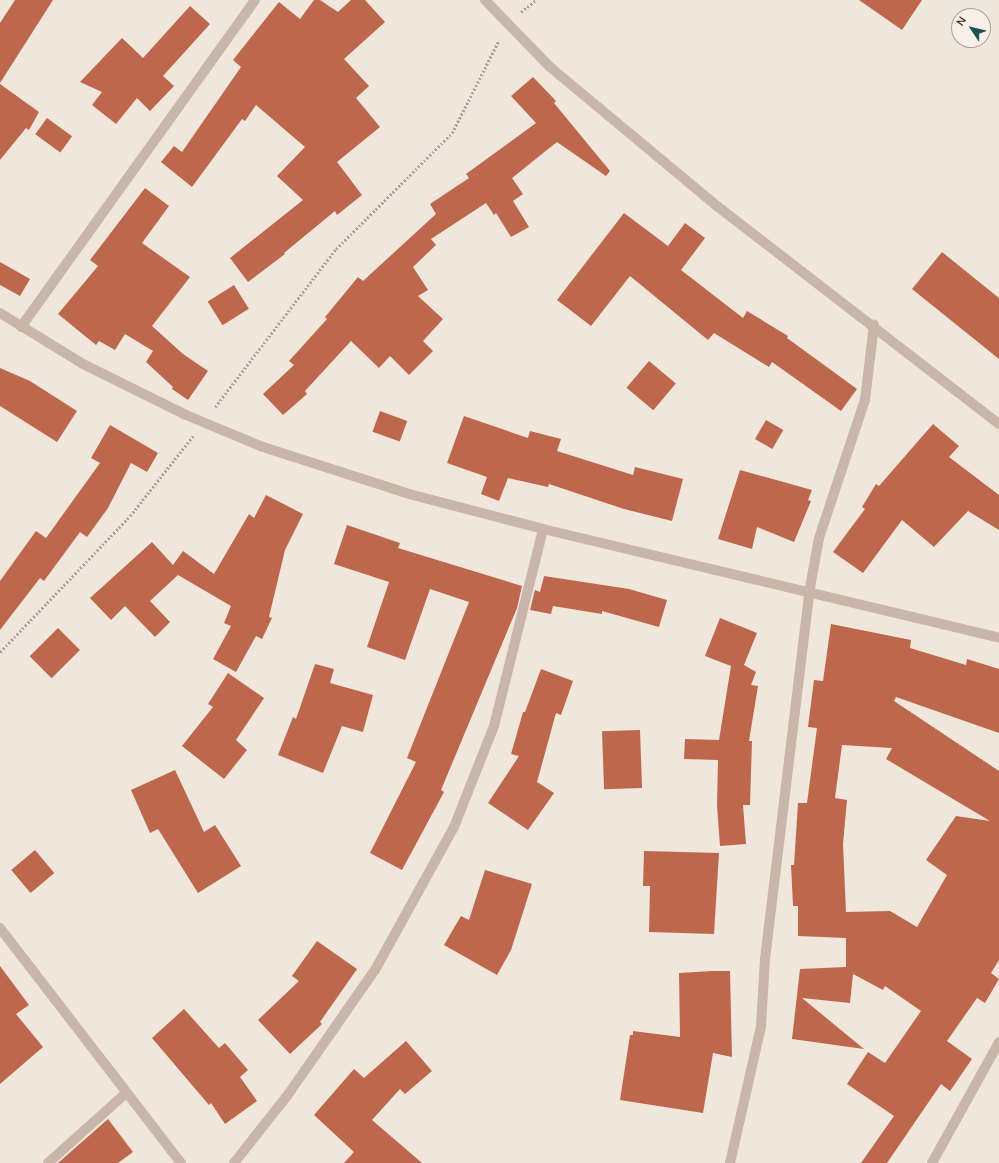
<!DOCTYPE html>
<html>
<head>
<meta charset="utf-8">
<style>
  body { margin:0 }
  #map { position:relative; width:999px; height:1163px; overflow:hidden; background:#f0e6dc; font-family:"Nunito Sans",sans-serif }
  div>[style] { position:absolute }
  .building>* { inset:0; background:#bd684d; transform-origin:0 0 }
  .path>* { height:2.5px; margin-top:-1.25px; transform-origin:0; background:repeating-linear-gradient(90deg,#b3a193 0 2px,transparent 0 4px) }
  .minor>* { height:10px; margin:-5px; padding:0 5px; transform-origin:5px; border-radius:5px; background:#c7b6a9 }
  span { translate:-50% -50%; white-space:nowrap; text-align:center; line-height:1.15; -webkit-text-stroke:4px #f8f0e8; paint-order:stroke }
  .north { position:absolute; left:951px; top:8px; width:40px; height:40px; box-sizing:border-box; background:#f8f0e8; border:1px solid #aaa29b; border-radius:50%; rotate:305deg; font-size:11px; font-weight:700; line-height:16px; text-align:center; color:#352c28 }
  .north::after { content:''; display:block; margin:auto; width:14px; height:18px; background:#215053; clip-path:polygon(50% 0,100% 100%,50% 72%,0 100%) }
</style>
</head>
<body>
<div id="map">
  <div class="building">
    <div style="clip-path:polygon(15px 0,53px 0,0 83px,0 23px)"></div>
    <div style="clip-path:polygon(314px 0,320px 0,338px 12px,351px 0,365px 0,385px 22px,344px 59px,369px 86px,356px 98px,380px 127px,337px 162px,362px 195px,337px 215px,335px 211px,284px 253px,285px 254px,248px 282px,230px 258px,303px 200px,277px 176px,305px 147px,256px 105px,245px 121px,242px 119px,192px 187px,161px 162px,174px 146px,182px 152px,241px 67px,233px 60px,279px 2px,300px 19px)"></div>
    <div style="clip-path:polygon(859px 0,922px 0,902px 30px)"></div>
    <div style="clip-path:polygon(190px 6px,210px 24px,163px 76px,174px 86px,150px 111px,137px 98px,116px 124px,92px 105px,102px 92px,80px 82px,122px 38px,143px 58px)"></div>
    <div style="clip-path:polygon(533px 77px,556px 101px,554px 103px,610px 171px,606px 176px,557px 142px,512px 178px,523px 194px,513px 201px,529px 227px,511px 237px,496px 213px,494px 215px,486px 203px,431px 239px,436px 245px,413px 267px,428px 290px,418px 296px,443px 319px,423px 341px,433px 351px,409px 375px,390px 356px,379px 368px,351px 341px,305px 391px,307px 394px,283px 415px,263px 394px,294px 365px,289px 361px,327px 319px,325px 317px,358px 277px,363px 281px,436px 214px,430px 204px,469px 178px,466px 174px,536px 123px,511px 96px)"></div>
    <div style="clip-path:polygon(0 84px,39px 112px,29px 130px,26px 128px,0 160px)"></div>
    <div style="left:47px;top:118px;width:31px;height:20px;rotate:36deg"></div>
    <div style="clip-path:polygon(145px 188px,169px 206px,142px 243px,190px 277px,152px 326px,183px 354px,208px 371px,188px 400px,172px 389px,173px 387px,146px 362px,153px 351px,125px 334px,115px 350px,99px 341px,96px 345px,58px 314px,98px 266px,90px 260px)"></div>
    <div style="clip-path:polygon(624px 213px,668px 246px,685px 223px,705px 238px,681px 270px,743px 318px,747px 311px,788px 336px,787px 338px,857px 389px,841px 411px,772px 362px,769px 367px,714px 333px,708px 340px,630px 276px,591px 326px,557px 300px)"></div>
    <div style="clip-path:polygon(942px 252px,999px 298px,999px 359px,912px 289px)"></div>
    <div style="clip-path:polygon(0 262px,30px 279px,20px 296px,0 285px)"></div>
    <div style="left:234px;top:285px;width:28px;height:31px;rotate:58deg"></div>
    <div style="left:649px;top:361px;width:35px;height:35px;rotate:40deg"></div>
    <div style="clip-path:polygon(0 368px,30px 381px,77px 411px,57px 442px,0 406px)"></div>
    <div style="left:380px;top:411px;width:29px;height:22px;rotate:20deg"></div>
    <div style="clip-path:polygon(464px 416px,528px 438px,530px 431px,561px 439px,557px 451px,633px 475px,635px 467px,683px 479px,672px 521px,624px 509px,549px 484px,548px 487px,508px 478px,499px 501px,481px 494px,487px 477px,447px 463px)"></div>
    <div style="left:766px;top:420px;width:20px;height:22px;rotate:30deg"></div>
    <div style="clip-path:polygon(933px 424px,959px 446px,949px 457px,999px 495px,999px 530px,968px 511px,934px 547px,902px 520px,863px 573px,833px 552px,865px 509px,862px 507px,876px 484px,879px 486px)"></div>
    <div style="clip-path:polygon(110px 425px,158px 453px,147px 472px,131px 463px,108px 508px,87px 537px,80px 532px,44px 581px,40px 578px,0 630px,0 581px,36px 531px,46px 538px,100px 463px,91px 458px)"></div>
    <div style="clip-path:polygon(740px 470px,812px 490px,808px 500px,811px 501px,794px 542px,757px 527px,752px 549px,718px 539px)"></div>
    <div style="clip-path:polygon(266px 495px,303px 514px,285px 550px,269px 617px,272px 618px,262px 639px,256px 636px,236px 672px,213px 659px,231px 626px,224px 623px,231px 606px,178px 575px,150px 601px,170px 622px,155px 637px,125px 606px,111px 620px,90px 598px,152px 542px,173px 565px,183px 551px,214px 574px,249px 514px,254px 518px)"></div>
    <div style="clip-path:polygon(347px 525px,400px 543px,398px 548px,522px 586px,517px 608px,441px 790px,444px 792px,402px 870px,370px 853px,416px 762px,407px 758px,469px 602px,430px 589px,405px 660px,367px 647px,389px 582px,334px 564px)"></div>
    <div style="clip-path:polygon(544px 576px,629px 589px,667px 600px,659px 627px,602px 611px,602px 614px,553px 606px,551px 614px,530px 610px,535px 590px,540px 592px)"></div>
    <div style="clip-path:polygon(720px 618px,757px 633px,744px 665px,756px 672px,751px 685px,758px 686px,749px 741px,752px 741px,750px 805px,743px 805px,746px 844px,720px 846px,717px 805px,718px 760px,684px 759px,685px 739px,719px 740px,731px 666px,705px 656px)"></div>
    <div style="clip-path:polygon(evenodd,831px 624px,911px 640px,910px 648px,966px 665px,967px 659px,999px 669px,999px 733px,896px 697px,894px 701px,999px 771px,999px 960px,991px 973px,999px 979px,985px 1003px,977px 998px,947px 1041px,972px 1059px,950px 1091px,941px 1084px,887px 1163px,861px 1163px,894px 1116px,847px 1084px,868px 1052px,885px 1063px,921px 1011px,885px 986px,883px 990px,853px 974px,850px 1003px,802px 998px,864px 1049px,792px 1039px,800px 969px,846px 967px,846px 938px,798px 936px,798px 906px,793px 906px,791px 865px,794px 865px,798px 803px,807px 803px,817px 728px,808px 727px,814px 680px,823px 681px,831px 624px,842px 745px,892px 748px,886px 759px,990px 821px,956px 816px,926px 860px,947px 875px,917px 927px,890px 911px,846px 912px,843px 844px,847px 800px,835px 798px,842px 745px)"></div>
    <div style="left:58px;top:628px;width:31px;height:40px;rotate:45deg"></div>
    <div style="clip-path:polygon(315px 664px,334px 669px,330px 683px,373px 695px,363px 732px,342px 726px,323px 773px,278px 755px,293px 717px,296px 719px)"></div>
    <div style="clip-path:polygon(541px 669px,573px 681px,561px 715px,556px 713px,537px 782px,554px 793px,528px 830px,488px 803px,519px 756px,511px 754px,523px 712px,525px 712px)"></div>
    <div style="clip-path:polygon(228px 673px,264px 698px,236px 740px,247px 750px,224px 779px,182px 746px,213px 707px,208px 704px)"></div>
    <div style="left:640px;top:730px;width:58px;height:38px;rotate:88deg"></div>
    <div style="clip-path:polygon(175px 770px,204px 832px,215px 825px,241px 866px,198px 893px,158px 829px,150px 833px,131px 790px)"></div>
    <div style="left:35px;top:850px;width:30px;height:31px;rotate:50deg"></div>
    <div style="clip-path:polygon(644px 851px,719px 853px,714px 934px,649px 932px,650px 886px,643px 886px)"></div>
    <div style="clip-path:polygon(485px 870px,532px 884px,511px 950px,497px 975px,444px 945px,461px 916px,469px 920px)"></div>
    <div style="clip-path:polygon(317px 941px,357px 969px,320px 1022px,322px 1024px,290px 1054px,258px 1020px,299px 981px,292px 976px)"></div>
    <div style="clip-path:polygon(0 966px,29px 1005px,16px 1014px,43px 1047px,0 1084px)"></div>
    <div style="clip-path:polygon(712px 971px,730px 971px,732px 1057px,713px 1053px,703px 1113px,620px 1100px,630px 1035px,633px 1035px,633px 1031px,680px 1037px,679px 973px)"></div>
    <div style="clip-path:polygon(184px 1009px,219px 1048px,225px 1043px,248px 1070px,240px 1077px,257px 1101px,225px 1124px,211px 1103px,209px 1105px,152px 1038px)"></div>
    <div style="clip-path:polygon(406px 1041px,432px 1071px,405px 1094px,400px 1089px,372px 1120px,422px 1163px,344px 1163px,354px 1152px,314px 1115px,354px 1069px,364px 1078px)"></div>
    <div style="clip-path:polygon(108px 1119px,133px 1152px,118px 1163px,58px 1163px)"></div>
  </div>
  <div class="path">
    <div style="left:521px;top:12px;width:19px;rotate:-39deg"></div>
    <div style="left:215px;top:407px;width:199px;rotate:-52.6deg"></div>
    <div style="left:336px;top:249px;width:164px;rotate:-45deg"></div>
    <div style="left:452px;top:133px;width:104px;rotate:-63.2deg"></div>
    <div style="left:0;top:652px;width:188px;rotate:-46.3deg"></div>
    <div style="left:130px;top:516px;width:102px;rotate:-51.8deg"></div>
  </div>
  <div class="minor">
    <div style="left:485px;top:0;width:93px;rotate:45.9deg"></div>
    <div style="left:550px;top:67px;width:217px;rotate:39.8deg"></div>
    <div style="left:717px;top:206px;width:356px;rotate:37.7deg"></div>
    <div style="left:0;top:313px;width:97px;rotate:31.6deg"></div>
    <div style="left:83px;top:364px;width:115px;rotate:26.3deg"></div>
    <div style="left:186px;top:415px;width:83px;rotate:22.6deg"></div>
    <div style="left:263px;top:447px;width:153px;rotate:17.8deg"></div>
    <div style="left:409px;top:494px;width:138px;rotate:14.6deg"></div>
    <div style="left:543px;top:529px;width:469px;rotate:13.4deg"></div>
    <div style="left:21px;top:327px;width:402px;rotate:-54.4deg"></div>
    <div style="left:0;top:928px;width:297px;rotate:52.4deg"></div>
    <div style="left:48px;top:1163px;width:105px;rotate:-41.9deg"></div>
    <div style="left:234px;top:1163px;width:85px;rotate:-51.7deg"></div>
    <div style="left:287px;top:1096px;width:154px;rotate:-55.1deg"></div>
    <div style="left:375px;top:970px;width:163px;rotate:-61.1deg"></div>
    <div style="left:454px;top:827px;width:109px;rotate:-68.4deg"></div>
    <div style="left:494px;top:726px;width:203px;rotate:-76deg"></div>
    <div style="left:730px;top:1163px;width:140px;rotate:-77.2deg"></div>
    <div style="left:761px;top:1026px;width:67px;rotate:-86.6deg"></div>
    <div style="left:765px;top:959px;width:369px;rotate:-83.1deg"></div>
    <div style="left:809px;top:593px;width:56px;rotate:-79.7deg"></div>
    <div style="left:819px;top:538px;width:145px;rotate:-71.6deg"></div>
    <div style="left:865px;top:400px;width:76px;rotate:-83.2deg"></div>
    <div style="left:932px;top:1163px;width:138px;rotate:-61deg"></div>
  </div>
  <div class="north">N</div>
</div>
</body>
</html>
